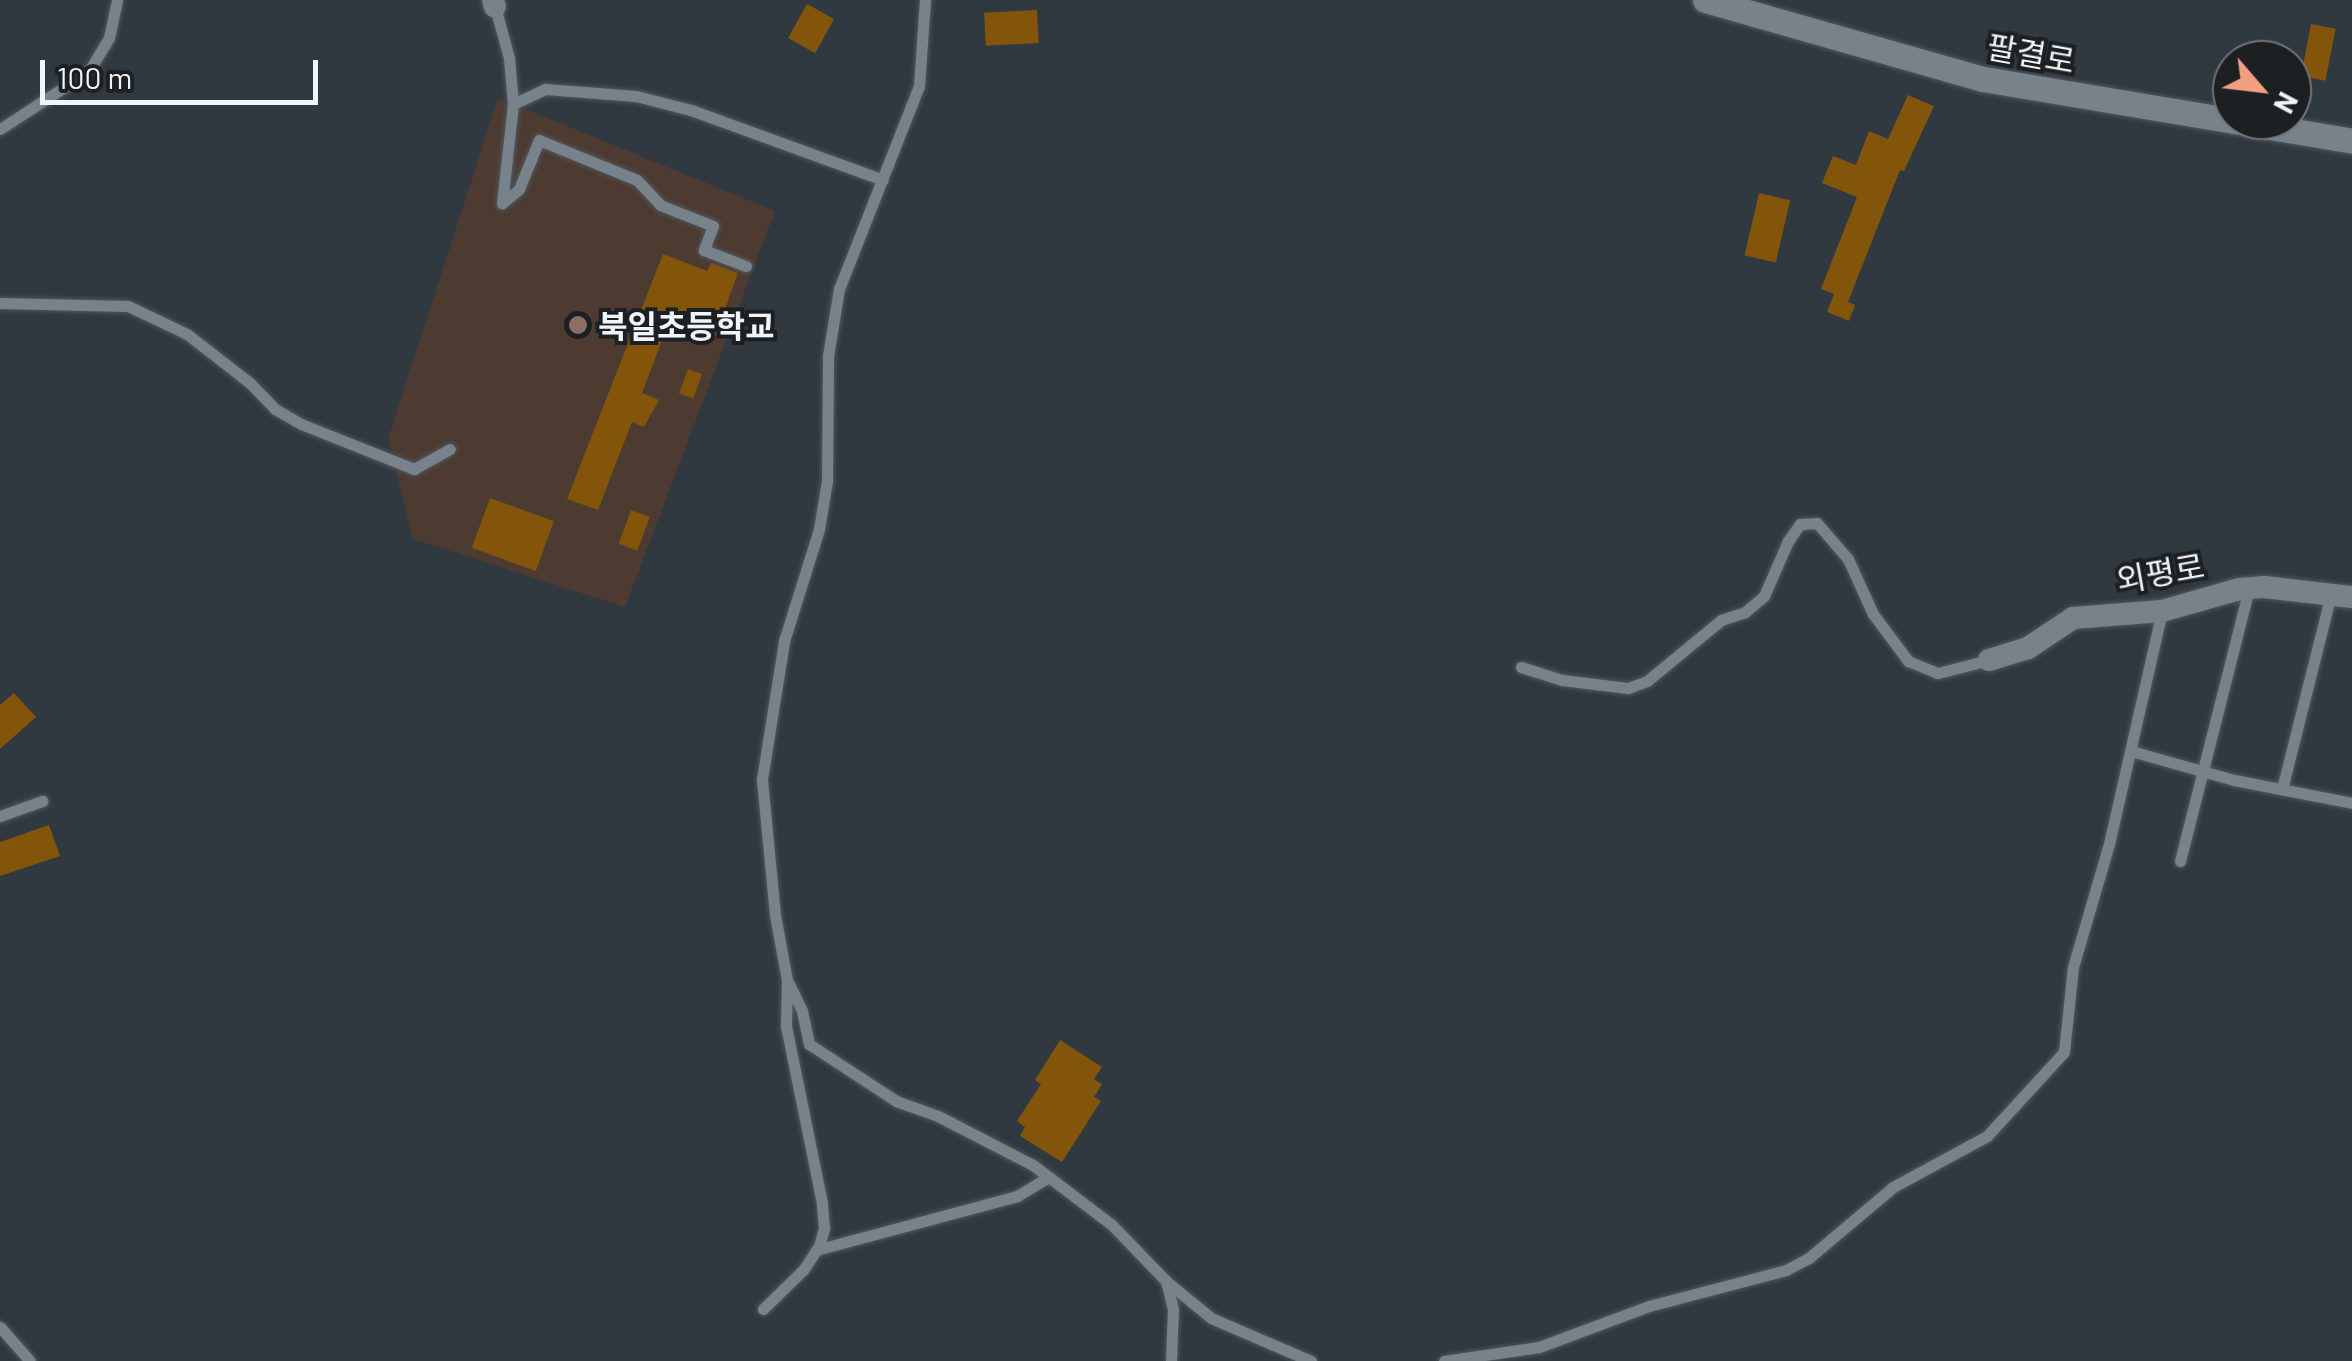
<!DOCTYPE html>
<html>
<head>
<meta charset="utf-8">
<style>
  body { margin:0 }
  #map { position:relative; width:2352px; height:1361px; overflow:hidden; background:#303940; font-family:Barlow,"Noto Sans KR",sans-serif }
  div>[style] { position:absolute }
  .education>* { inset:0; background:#4d3b31 }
  .building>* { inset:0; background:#82550b; transform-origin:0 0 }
  .roads { filter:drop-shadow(0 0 2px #50575e) drop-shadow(0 0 2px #50575e) }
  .service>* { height:11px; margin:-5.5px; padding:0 5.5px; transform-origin:5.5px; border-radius:5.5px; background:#78828a }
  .minor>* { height:22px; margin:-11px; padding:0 11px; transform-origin:11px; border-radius:11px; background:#78828a }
  .tertiary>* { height:25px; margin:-12.5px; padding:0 12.5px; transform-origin:12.5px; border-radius:12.5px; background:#78828a }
  .dots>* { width:28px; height:28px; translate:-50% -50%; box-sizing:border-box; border:5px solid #1c2023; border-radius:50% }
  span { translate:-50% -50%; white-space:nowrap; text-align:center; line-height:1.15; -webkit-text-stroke:8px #1c2023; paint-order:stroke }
  .street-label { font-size:32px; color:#f0f5fa }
  .poi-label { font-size:32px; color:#f0f5fa; font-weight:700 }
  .left { translate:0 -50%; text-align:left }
  .north { position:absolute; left:2212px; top:40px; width:100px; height:100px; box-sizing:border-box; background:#1c2023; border:2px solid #717579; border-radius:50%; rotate:118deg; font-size:28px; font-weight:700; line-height:40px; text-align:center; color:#f0f5fa }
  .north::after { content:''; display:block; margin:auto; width:35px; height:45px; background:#f3a081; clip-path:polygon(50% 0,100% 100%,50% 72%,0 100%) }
  .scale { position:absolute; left:40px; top:60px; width:278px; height:45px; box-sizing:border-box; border:5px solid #f0f5fa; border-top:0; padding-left:12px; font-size:30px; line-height:35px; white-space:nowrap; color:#f0f5fa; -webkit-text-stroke:8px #1c2023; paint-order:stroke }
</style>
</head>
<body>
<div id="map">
  <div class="education">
    <div style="clip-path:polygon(498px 98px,775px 211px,625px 607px,413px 539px,388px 439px)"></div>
  </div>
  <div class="building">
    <div style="left:807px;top:4px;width:31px;height:39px;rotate:29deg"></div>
    <div style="left:1037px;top:10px;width:33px;height:53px;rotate:87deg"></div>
    <div style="left:2311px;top:24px;width:25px;height:53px;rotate:11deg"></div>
    <div style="clip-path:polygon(1908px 95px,1934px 106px,1904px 171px,1900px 170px,1848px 302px,1855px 305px,1849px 321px,1827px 312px,1834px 294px,1821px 289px,1857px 197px,1822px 183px,1833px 156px,1856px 165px,1869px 131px,1888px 139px)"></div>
    <div style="left:1759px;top:193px;width:32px;height:64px;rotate:13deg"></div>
    <div style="clip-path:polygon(663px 254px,707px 271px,711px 263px,738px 273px,713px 342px,668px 325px,642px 393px,659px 400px,644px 427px,632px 422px,598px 510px,567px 499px)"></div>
    <div style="left:688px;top:369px;width:15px;height:26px;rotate:20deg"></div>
    <div style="left:490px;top:498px;width:68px;height:53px;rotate:20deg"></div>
    <div style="left:631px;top:510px;width:20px;height:36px;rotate:20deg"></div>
    <div style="clip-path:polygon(14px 693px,36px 717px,0 749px,0 705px)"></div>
    <div style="clip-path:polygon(49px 825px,60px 856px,0 876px,0 842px)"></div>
    <div style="clip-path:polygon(1060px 1040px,1102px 1067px,1094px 1079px,1102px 1084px,1094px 1097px,1101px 1101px,1062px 1162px,1020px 1136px,1025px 1127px,1017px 1121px,1041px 1084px,1035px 1080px)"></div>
  </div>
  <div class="roads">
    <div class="service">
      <div style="left:495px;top:7px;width:53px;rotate:74.6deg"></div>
      <div style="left:509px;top:58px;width:46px;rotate:85deg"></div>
      <div style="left:513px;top:104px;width:100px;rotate:96.3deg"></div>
      <div style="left:513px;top:104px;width:35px;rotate:-25deg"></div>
      <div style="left:545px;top:89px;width:91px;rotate:4.4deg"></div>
      <div style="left:636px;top:96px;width:57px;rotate:14.3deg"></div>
      <div style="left:691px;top:110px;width:204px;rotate:20deg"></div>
      <div style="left:0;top:129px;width:106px;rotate:-33.1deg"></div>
      <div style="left:89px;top:71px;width:39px;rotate:-59deg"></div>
      <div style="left:109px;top:38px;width:39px;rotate:-78deg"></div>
      <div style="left:502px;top:203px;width:22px;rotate:-39deg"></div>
      <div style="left:519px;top:189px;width:53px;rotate:-67.8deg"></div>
      <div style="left:539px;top:140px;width:106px;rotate:22.2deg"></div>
      <div style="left:637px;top:180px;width:34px;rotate:47deg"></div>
      <div style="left:660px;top:205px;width:57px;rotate:21.6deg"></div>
      <div style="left:713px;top:226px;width:26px;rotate:111deg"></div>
      <div style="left:704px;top:250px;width:45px;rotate:20.9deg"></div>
      <div style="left:0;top:303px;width:128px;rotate:1.3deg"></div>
      <div style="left:128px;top:306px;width:65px;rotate:25.4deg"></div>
      <div style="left:187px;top:334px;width:80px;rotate:37.9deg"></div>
      <div style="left:250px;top:383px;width:36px;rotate:46deg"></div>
      <div style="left:275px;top:409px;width:30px;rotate:30deg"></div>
      <div style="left:301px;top:424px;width:122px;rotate:21.7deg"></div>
      <div style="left:414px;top:469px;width:41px;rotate:-29.1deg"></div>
      <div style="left:1521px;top:667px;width:43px;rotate:17.6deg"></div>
      <div style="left:1562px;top:680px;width:66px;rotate:6.9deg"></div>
      <div style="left:1628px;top:688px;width:20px;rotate:-20deg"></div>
      <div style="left:1647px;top:681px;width:96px;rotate:-39.5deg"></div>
      <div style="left:1721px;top:620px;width:25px;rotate:-18deg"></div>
      <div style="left:1745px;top:612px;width:25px;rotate:-40deg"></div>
      <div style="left:1764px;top:596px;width:60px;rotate:-66.4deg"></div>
      <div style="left:1788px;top:541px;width:21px;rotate:-55deg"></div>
      <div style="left:1800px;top:524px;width:17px;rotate:-3deg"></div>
      <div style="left:1817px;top:523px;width:48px;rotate:49.3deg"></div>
      <div style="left:1848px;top:559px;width:60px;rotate:65.6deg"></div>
      <div style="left:1873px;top:614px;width:59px;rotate:53.3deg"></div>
      <div style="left:1908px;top:661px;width:32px;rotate:22deg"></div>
      <div style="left:1938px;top:673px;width:53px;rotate:-14.3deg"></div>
      <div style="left:2131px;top:751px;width:107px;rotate:15.7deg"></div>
      <div style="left:2234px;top:780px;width:120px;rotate:11deg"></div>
      <div style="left:2282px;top:789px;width:201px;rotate:-75.9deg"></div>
      <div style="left:0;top:816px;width:45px;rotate:-19.7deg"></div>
      <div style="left:2180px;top:861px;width:282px;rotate:-75.8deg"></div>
      <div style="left:789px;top:984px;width:30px;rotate:64deg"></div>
      <div style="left:802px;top:1011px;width:34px;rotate:78deg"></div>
      <div style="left:809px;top:1044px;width:104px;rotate:33.2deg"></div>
      <div style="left:896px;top:1101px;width:45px;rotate:19.7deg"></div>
      <div style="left:938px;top:1116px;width:107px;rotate:27.3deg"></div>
      <div style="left:1033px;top:1165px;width:99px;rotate:37.2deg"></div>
      <div style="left:1112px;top:1225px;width:78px;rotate:46deg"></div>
      <div style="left:1166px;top:1281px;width:58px;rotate:39.4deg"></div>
      <div style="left:1211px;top:1318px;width:109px;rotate:23.3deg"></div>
      <div style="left:816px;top:1250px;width:208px;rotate:-15deg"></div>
      <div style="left:1017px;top:1196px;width:37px;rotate:-31deg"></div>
      <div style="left:1166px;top:1281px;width:29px;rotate:76deg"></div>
      <div style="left:1173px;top:1309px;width:52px;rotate:92.2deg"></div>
      <div style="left:763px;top:1309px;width:56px;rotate:-44.3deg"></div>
      <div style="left:803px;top:1270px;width:29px;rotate:-56deg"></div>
      <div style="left:819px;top:1246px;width:19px;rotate:-74deg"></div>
      <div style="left:824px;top:1228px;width:25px;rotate:-95deg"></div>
      <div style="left:822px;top:1203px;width:181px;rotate:-101.5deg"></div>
      <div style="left:786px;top:1026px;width:46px;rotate:-88.8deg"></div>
      <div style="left:787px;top:980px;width:66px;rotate:-100.5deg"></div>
      <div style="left:775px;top:915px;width:137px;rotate:-95.5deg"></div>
      <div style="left:762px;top:779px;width:140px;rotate:-80.9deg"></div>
      <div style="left:784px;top:641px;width:117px;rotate:-72.6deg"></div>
      <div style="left:819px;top:529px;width:49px;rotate:-80.5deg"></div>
      <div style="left:827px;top:481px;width:125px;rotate:-89.5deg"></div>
      <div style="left:828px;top:356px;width:68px;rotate:-80.7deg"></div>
      <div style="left:839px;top:289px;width:218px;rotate:-68.5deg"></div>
      <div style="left:919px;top:86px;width:86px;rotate:-86deg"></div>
      <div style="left:0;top:1327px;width:45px;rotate:48.6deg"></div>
      <div style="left:1444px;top:1361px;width:96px;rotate:-8.4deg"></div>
      <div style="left:1539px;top:1347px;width:117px;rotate:-20.4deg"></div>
      <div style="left:1649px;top:1306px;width:142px;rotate:-14.7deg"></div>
      <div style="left:1786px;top:1270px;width:27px;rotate:-28deg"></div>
      <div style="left:1810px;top:1257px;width:109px;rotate:-40.1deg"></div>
      <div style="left:1893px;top:1187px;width:107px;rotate:-28.5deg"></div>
      <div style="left:1987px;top:1136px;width:114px;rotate:-47.5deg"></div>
      <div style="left:2064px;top:1052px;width:85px;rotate:-84deg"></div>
      <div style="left:2073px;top:967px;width:128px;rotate:-73.7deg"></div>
      <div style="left:2109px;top:844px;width:239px;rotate:-77.2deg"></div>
    </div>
    <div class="minor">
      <div style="left:493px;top:0;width:7px;rotate:74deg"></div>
      <div style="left:1989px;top:660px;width:41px;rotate:-17.1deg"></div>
      <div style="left:2028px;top:648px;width:54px;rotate:-33.7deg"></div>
      <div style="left:2073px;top:618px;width:89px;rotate:-4.5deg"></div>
      <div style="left:2162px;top:611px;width:81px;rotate:-15.8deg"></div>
      <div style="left:2240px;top:589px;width:24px;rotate:-5deg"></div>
      <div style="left:2264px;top:587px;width:89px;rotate:6.5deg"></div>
    </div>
    <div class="tertiary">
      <div style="left:1705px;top:0;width:289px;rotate:15.9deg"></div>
      <div style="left:1983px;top:79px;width:374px;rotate:9.5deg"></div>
    </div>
  </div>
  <div class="dots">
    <div style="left:578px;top:325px;background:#8d6e63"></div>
  </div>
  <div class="street-label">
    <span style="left:2031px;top:53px;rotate:10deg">팔결로</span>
    <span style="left:2160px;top:572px;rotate:-10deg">외평로</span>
  </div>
  <div class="poi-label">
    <span class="left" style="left:598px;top:325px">북일초등학교</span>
  </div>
  <div class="north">N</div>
  <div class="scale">100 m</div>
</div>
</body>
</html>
